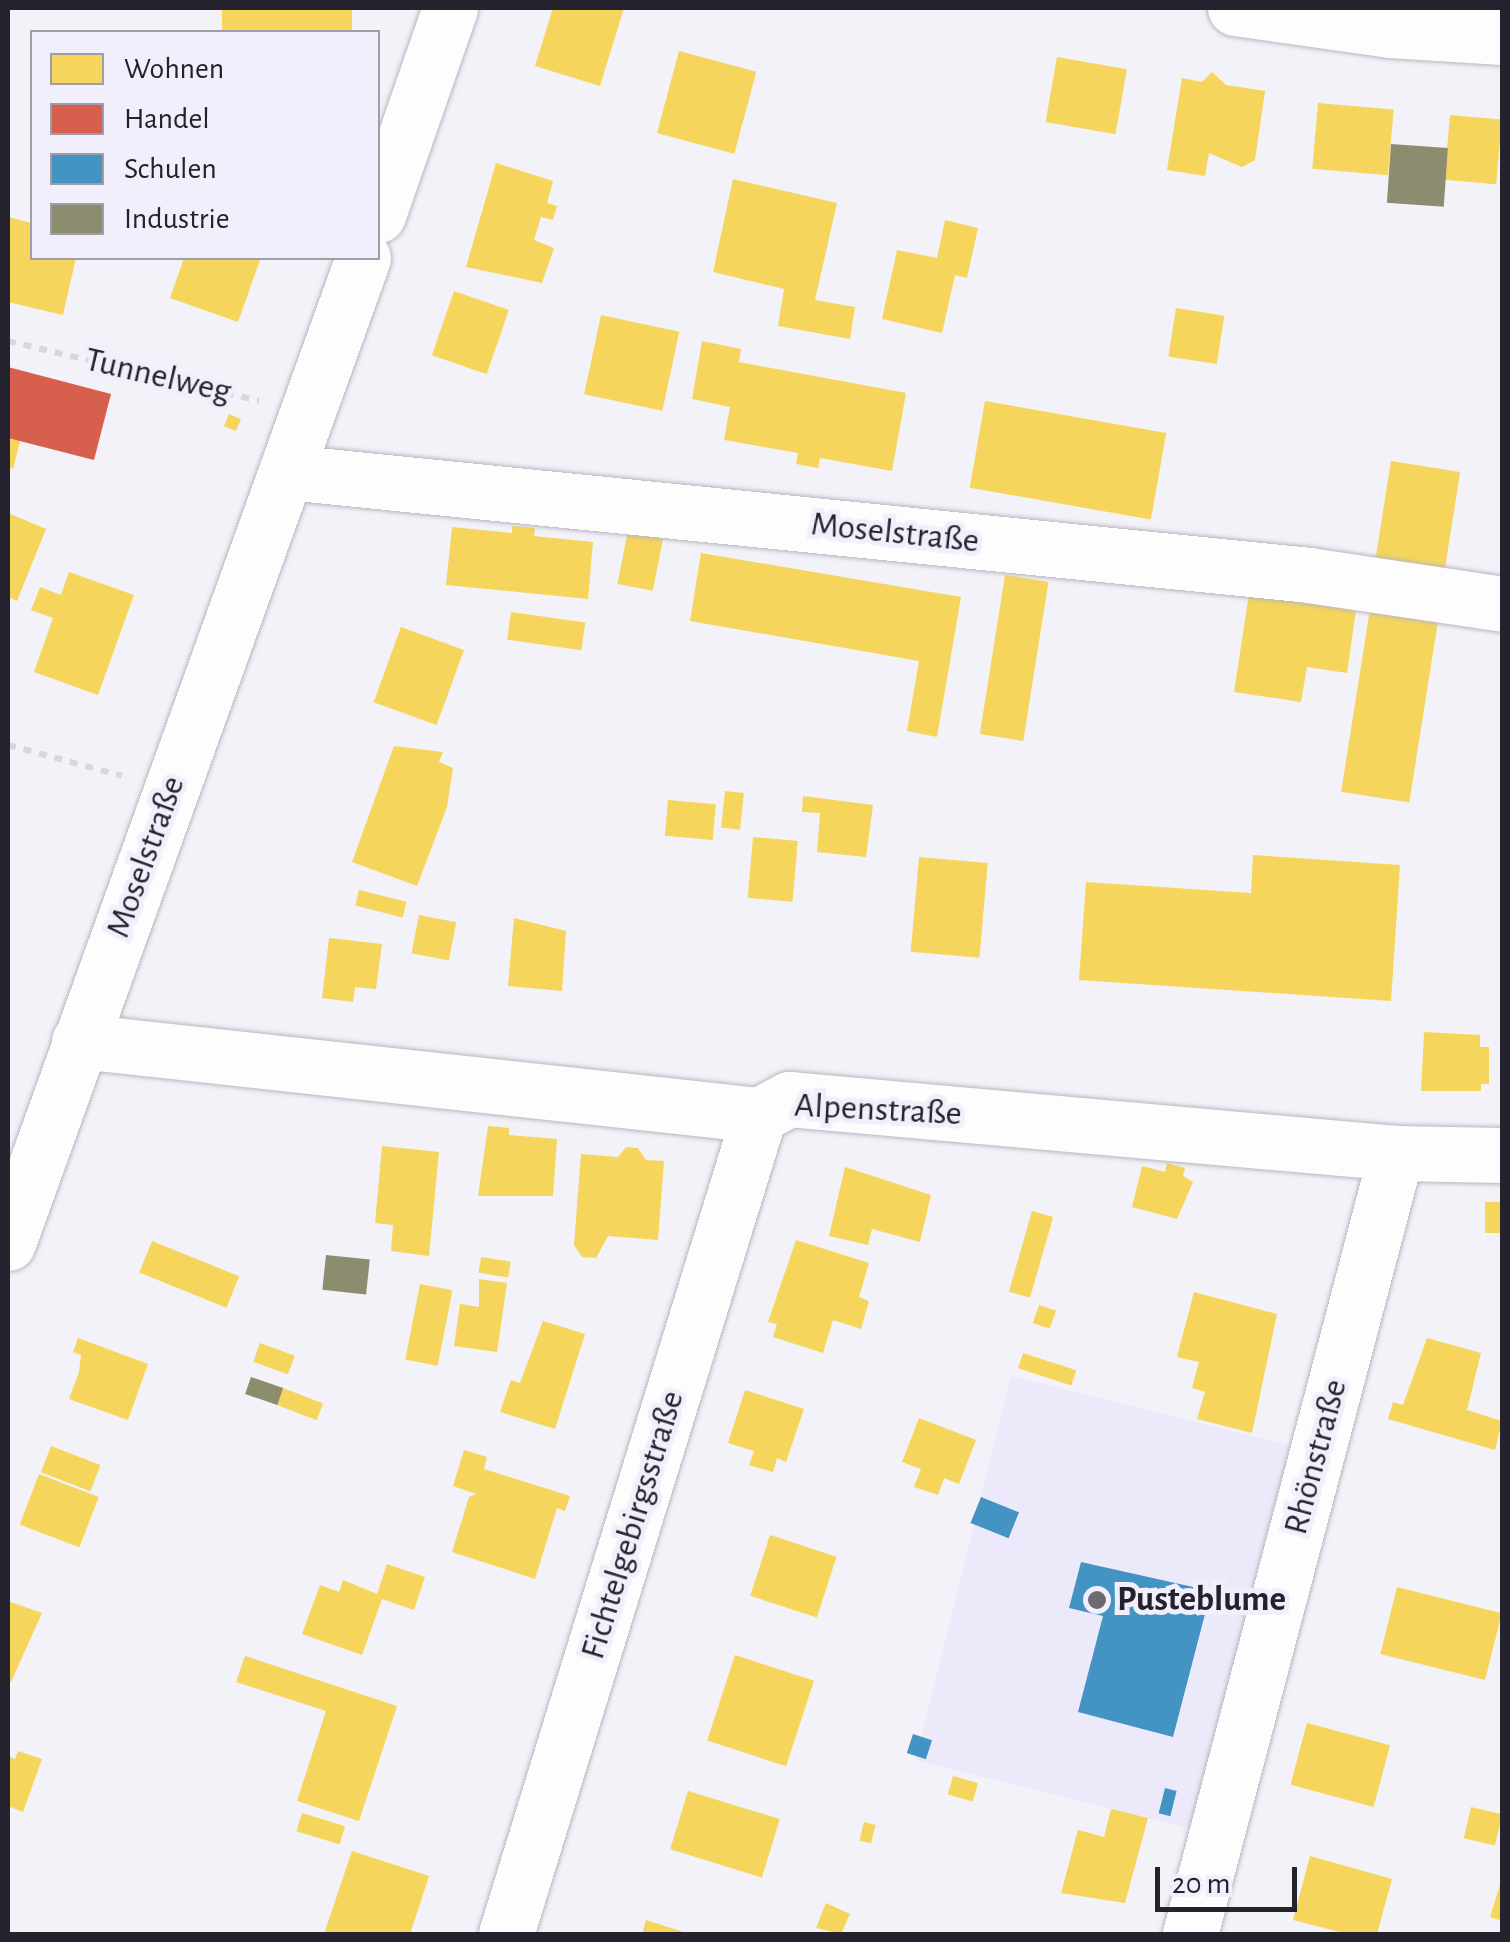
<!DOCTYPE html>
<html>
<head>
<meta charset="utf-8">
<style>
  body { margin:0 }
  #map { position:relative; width:1510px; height:1942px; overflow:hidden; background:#f3f2f9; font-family:"Alegreya Sans",sans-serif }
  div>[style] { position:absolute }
  .built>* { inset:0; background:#ece9fa; transform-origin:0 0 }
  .homes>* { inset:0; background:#f6d55c; transform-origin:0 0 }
  .shops>* { inset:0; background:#d6604d }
  .schools>* { inset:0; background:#4393c3; transform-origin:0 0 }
  .industry>* { inset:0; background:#8c8c6e; transform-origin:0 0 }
  .path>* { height:6px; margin-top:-3px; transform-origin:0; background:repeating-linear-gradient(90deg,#d8d8da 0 8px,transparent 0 16px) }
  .roads { filter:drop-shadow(0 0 2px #b8b6bf) drop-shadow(0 0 2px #b8b6bf) }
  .minor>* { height:55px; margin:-27.5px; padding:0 27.5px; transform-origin:27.5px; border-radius:27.5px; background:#fdfdfe }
  .dots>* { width:28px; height:28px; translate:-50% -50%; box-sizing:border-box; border:5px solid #f2effc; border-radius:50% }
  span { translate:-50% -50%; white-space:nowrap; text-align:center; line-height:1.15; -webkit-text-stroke:10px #f2effc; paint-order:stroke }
  .street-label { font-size:35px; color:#24222d }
  .poi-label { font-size:35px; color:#24222d; font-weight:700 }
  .left { translate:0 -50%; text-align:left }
  .frame { position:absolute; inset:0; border:10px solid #24222d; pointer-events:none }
  .legend { position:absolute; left:30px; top:30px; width:350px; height:230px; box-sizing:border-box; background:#f2effc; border:2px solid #a09da9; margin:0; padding:12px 18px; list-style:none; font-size:30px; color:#24222d }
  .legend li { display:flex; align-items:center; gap:20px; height:50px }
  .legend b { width:50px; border:2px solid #a09da9 }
  .scale { position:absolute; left:1155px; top:1867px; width:142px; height:45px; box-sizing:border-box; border:5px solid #24222d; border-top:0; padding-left:12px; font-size:30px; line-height:35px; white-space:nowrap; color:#24222d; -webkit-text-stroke:8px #f2effc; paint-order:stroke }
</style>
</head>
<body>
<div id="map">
  <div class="built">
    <div style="left:1011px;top:1376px;width:288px;height:396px;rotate:14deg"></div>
  </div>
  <div class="homes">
    <div style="left:222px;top:8px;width:130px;height:26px"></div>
    <div style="clip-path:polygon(553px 8px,624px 8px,600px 86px,535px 66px)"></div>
    <div style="left:679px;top:51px;width:80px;height:85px;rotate:15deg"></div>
    <div style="left:1057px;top:57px;width:71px;height:66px;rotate:10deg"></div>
    <div style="clip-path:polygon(1212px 72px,1226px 85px,1265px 91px,1255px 160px,1242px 167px,1209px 153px,1205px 176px,1167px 170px,1182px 78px,1202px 82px)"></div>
    <div style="left:1318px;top:103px;width:76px;height:66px;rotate:5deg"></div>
    <div style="left:1450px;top:115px;width:52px;height:65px;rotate:5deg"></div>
    <div style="clip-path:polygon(496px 163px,553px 181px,547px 203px,557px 206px,553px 220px,541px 217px,534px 240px,554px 248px,542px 283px,466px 267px)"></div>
    <div style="clip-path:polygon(733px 179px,837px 203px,815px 300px,855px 307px,850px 339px,778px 326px,784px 289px,713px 272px)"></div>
    <div style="clip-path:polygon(8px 217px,32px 223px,32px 258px,76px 258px,63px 315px,8px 302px)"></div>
    <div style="clip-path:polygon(945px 220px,978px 228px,967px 278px,955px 275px,942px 333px,882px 319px,897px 250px,937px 258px)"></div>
    <div style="clip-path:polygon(184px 258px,260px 260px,238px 322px,170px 298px)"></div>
    <div style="left:454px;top:291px;width:58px;height:68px;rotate:19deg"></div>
    <div style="left:1176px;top:308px;width:49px;height:49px;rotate:9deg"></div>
    <div style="left:601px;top:315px;width:80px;height:81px;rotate:12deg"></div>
    <div style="clip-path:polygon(702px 341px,741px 349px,739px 362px,906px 393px,892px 471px,820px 458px,818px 468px,796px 464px,798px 453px,724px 440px,730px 407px,692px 399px)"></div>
    <div style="left:985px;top:401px;width:184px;height:88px;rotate:10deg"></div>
    <div style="left:229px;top:414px;width:13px;height:13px;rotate:23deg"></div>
    <div style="clip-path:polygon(8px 438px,20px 441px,13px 469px,8px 467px)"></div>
    <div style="left:1391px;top:461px;width:70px;height:103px;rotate:9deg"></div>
    <div style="clip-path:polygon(8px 513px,46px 529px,17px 601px,8px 597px)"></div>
    <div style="clip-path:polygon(512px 526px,535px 528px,534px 536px,593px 542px,588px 599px,446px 585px,452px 527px,512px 533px)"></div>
    <div style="left:628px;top:530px;width:36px;height:55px;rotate:11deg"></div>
    <div style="clip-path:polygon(701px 553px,961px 597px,937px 737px,907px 731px,919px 661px,690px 621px)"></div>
    <div style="clip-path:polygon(69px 572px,134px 595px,98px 695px,34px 672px,53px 618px,31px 610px,40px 587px,61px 595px)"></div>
    <div style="left:1005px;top:575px;width:44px;height:161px;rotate:9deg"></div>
    <div style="clip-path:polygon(1250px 587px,1357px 603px,1347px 673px,1307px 667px,1301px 702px,1234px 692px)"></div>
    <div style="left:1371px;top:603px;width:69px;height:191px;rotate:9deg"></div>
    <div style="left:511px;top:612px;width:75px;height:28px;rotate:8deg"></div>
    <div style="left:401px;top:627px;width:67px;height:80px;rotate:20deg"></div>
    <div style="clip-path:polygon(394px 746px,443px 752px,439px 762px,453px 768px,447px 807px,417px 886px,352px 862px)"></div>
    <div style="left:725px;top:791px;width:19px;height:37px;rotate:6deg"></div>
    <div style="clip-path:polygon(803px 796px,873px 805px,866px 857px,817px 852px,820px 813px,802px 812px)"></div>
    <div style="left:668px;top:800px;width:48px;height:36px;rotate:5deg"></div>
    <div style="left:753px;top:837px;width:45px;height:61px;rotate:5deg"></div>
    <div style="clip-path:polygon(1253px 855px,1400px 865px,1391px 1001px,1079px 980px,1086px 882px,1251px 893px)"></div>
    <div style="left:919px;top:857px;width:69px;height:95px;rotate:5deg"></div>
    <div style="left:359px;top:890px;width:49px;height:16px;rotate:14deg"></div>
    <div style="left:419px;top:915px;width:38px;height:39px;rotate:11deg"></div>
    <div style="clip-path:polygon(514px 918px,566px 931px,562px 991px,508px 986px)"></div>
    <div style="clip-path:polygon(329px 938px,382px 944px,376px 989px,355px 987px,353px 1002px,322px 998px)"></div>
    <div style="clip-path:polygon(1424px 1032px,1480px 1035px,1480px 1047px,1489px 1047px,1489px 1084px,1481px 1084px,1481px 1091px,1421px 1091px)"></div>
    <div style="clip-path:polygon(488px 1126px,509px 1128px,509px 1135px,557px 1139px,553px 1196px,478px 1196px)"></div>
    <div style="clip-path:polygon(382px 1146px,439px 1152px,429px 1256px,391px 1251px,393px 1225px,375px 1223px)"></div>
    <div style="clip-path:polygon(626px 1147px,638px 1148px,646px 1160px,664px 1161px,658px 1240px,608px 1236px,596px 1258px,582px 1257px,574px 1245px,581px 1154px,618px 1157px)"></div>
    <div style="clip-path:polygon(1167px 1163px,1185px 1168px,1183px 1176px,1193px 1182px,1177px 1219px,1132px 1207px,1142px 1166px,1165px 1172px)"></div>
    <div style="clip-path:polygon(845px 1167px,931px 1195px,920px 1242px,872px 1229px,868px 1245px,829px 1236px)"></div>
    <div style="left:1485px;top:1202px;width:17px;height:31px"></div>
    <div style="left:1032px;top:1211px;width:22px;height:84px;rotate:16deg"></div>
    <div style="clip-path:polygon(796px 1240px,869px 1263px,859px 1297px,869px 1301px,861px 1329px,833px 1320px,823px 1353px,773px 1337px,777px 1324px,768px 1322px)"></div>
    <div style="left:152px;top:1241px;width:94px;height:34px;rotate:22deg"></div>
    <div style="left:481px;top:1257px;width:30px;height:16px;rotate:9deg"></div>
    <div style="clip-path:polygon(479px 1279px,507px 1283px,497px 1352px,454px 1346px,460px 1304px,479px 1307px)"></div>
    <div style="left:420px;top:1284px;width:33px;height:77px;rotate:11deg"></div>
    <div style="clip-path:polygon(1194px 1292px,1277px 1314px,1252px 1433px,1197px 1419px,1205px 1392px,1192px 1388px,1199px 1362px,1177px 1357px)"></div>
    <div style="left:1039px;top:1305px;width:18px;height:19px;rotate:19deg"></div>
    <div style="clip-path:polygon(543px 1321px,585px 1334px,555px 1429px,500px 1412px,511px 1380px,520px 1383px)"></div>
    <div style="clip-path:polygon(78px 1338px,148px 1364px,128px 1420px,69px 1399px,79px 1372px,81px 1355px,73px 1352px)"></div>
    <div style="clip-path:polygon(1427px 1338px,1481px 1353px,1467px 1410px,1502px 1421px,1495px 1450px,1388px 1419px,1393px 1402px,1403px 1405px)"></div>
    <div style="left:260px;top:1343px;width:37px;height:20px;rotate:20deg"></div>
    <div style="left:1023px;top:1353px;width:56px;height:16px;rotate:18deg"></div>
    <div style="left:283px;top:1388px;width:43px;height:18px;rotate:21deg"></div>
    <div style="clip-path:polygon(745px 1390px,804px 1409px,786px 1462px,777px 1458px,773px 1472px,749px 1465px,754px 1451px,728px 1443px)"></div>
    <div style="clip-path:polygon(919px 1418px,976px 1440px,959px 1484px,944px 1478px,938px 1495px,914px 1487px,921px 1469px,902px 1462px)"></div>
    <div style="left:51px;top:1446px;width:53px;height:28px;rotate:21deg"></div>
    <div style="clip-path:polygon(464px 1450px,487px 1457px,484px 1469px,570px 1496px,565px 1511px,557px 1508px,535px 1579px,452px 1552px,469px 1497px,476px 1494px,453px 1486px)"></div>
    <div style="left:39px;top:1474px;width:64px;height:54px;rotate:21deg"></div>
    <div style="left:770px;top:1535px;width:70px;height:64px;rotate:18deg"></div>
    <div style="clip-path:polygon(387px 1564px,425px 1577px,414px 1610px,382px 1599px,362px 1655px,302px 1634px,320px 1585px,339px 1592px,343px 1580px,377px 1594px)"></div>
    <div style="left:1397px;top:1587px;width:108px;height:69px;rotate:14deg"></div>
    <div style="clip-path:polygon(8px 1601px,42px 1613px,11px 1682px,8px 1681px)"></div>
    <div style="left:735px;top:1655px;width:83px;height:90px;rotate:18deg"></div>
    <div style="clip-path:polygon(245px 1656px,397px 1706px,359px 1821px,297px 1801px,326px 1711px,236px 1682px)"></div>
    <div style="left:1307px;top:1723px;width:86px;height:64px;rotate:15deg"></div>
    <div style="clip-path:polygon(18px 1751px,42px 1759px,23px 1812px,8px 1806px,8px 1756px,15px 1759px)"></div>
    <div style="left:953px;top:1776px;width:26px;height:19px;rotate:16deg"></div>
    <div style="left:688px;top:1791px;width:96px;height:61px;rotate:17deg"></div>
    <div style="left:1471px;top:1807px;width:32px;height:32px;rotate:13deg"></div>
    <div style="clip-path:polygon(1111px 1809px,1148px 1818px,1125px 1903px,1061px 1893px,1078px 1830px,1104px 1837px)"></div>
    <div style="left:302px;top:1813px;width:45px;height:19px;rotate:17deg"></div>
    <div style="left:864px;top:1822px;width:12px;height:19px;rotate:14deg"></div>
    <div style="clip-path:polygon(352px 1851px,429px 1876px,410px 1934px,324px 1934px)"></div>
    <div style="clip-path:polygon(1310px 1856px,1392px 1879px,1377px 1934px,1348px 1934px,1293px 1920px)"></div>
    <div style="clip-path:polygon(1502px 1878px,1502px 1921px,1490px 1917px)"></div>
    <div style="clip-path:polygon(826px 1903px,850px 1914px,841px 1934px,816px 1928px)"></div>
    <div style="clip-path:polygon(646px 1920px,690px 1934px,642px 1934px)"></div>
  </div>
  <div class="shops">
    <div style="clip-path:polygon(8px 367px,111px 394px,94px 460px,8px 438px)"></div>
  </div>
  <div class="schools">
    <div style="left:981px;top:1497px;width:41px;height:28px;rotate:22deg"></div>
    <div style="clip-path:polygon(1081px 1562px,1211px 1591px,1173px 1737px,1078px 1712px,1103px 1616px,1069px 1608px)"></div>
    <div style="left:913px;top:1734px;width:20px;height:20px;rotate:18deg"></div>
    <div style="left:1165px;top:1788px;width:12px;height:26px;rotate:14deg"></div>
  </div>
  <div class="industry">
    <div style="left:1391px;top:144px;width:57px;height:59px;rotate:4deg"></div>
    <div style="left:326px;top:1255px;width:44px;height:35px;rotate:6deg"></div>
    <div style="left:251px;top:1377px;width:34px;height:18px;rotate:19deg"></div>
  </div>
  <div class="path">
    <div style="left:8px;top:341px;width:258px;rotate:13.4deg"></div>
    <div style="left:8px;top:745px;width:118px;rotate:15.2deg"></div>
  </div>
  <div class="roads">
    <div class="minor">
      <div style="left:1235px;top:8px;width:157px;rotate:8.1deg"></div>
      <div style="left:1390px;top:30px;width:112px;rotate:3.6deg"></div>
      <div style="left:378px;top:215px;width:219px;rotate:-70.8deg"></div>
      <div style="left:287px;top:472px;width:1027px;rotate:5.75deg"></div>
      <div style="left:1309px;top:575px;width:195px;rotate:8.5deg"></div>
      <div style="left:79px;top:1041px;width:684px;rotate:6.21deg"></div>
      <div style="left:759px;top:1115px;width:34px;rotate:-28deg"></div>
      <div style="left:789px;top:1099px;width:609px;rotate:5.08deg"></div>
      <div style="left:1396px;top:1153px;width:106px;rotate:1.1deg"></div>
      <div style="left:8px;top:1243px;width:1047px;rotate:-70.18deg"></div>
      <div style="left:506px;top:1934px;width:857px;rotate:-72.83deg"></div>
      <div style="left:1190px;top:1934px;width:808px;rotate:-75.22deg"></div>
    </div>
  </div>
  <div class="dots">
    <div style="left:1097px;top:1600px;background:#6c6b74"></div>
  </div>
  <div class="street-label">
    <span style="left:158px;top:376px;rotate:13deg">Tunnelweg</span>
    <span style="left:895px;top:533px;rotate:6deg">Moselstraße</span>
    <span style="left:146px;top:857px;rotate:-70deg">Moselstraße</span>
    <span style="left:878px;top:1110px;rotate:3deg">Alpenstraße</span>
    <span style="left:1316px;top:1457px;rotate:-75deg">Rhönstraße</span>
    <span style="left:633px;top:1525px;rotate:-73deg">Fichtelgebirgsstraße</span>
  </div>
  <div class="poi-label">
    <span class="left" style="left:1117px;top:1600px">Pusteblume</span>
  </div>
  <div class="frame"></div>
  <ul class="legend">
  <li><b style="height:28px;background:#f6d55c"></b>Wohnen</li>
  <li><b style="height:28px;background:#d6604d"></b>Handel</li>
  <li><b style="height:28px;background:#4393c3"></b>Schulen</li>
  <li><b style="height:28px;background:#8c8c6e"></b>Industrie</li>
  </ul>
  <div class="scale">20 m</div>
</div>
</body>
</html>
